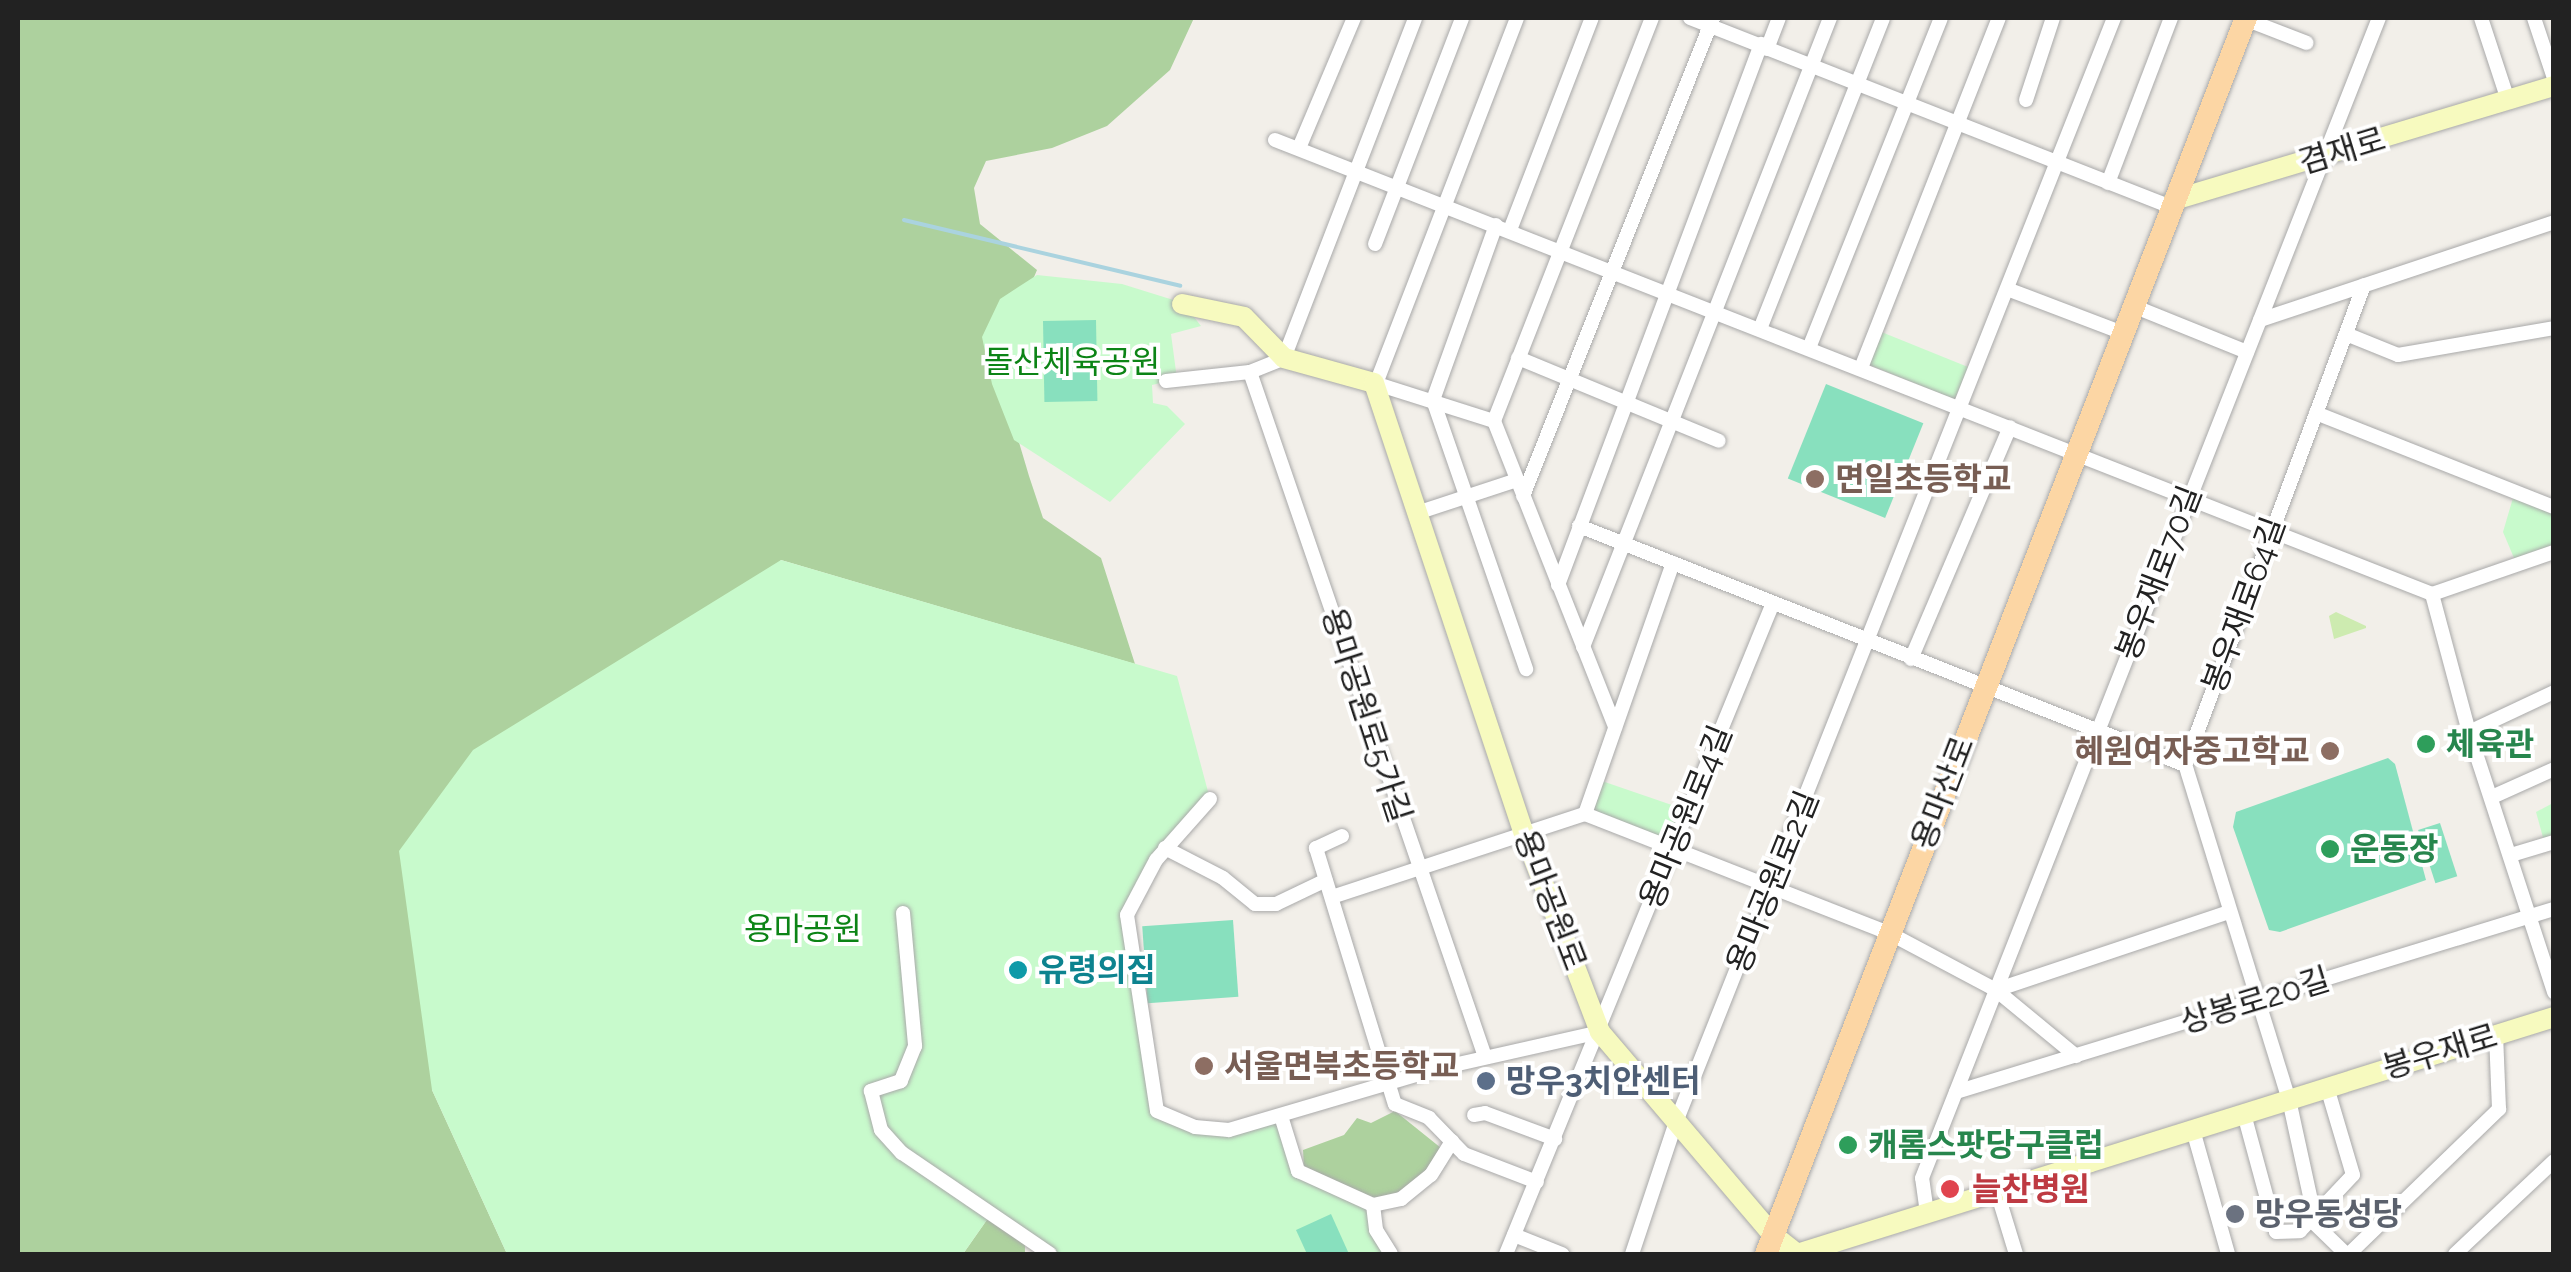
<!DOCTYPE html>
<html>
<head>
<meta charset="utf-8">
<style>
  body { margin:0 }
  #map { position:relative; width:2571px; height:1272px; overflow:hidden; background:#f2efe9; font-family:Raleway,"Noto Sans KR",sans-serif }
  div>[style] { position:absolute }
  .grass>* { inset:0; background:#cdebb0 }
  .forest>* { inset:0; background:#add19e }
  .park>* { inset:0; background:#c8facc; transform-origin:0 0 }
  .pitch>* { inset:0; background:#88e0be; transform-origin:0 0 }
  .stream>* { height:4px; margin:-2px; padding:0 2px; transform-origin:2px; border-radius:2px; background:#aad3df }
  .roads { filter:drop-shadow(0 0 2px #a9a9a9) drop-shadow(0 0 2px #a9a9a9) }
  .street>* { height:14px; margin:-7px; padding:0 7px; transform-origin:7px; border-radius:7px; background:#fff }
  .secondary>* { height:20px; margin:-10px; padding:0 10px; transform-origin:10px; border-radius:10px; background:#f7fabf }
  .primary>* { height:22px; margin:-11px; padding:0 11px; transform-origin:11px; border-radius:11px; background:#fcd6a4 }
  .dots>* { width:28px; height:28px; translate:-50% -50%; box-sizing:border-box; border:5px solid #fff; border-radius:50% }
  span { translate:-50% -50%; white-space:nowrap; text-align:center; line-height:1.15; -webkit-text-stroke:8px #fff; paint-order:stroke }
  .street-label { font-size:32px; color:#222 }
  .park-label { font-size:32px; color:#0c8416 }
  .education-label { font-size:32px; color:#785e54; font-weight:700 }
  .left { translate:0 -50%; text-align:left }
  .right { translate:-100% -50%; text-align:right }
  .leisure-label { font-size:32px; color:#27864d; font-weight:700 }
  .culture-label { font-size:32px; color:#0d838f; font-weight:700 }
  .service-label { font-size:32px; color:#4e5e75; font-weight:700 }
  .health-label { font-size:32px; color:#be3a42; font-weight:700 }
  .worship-label { font-size:32px; color:#5b616d; font-weight:700 }
  .frame { position:absolute; inset:0; border:20px solid #222; pointer-events:none }
</style>
</head>
<body>
<div id="map">
  <div class="grass">
    <div style="clip-path:polygon(2336px 612px,2366px 626px,2366px 628px,2334px 639px,2329px 616px)"></div>
  </div>
  <div class="forest">
    <div style="clip-path:polygon(18px 18px,1194px 18px,1170px 70px,1107px 126px,1052px 148px,986px 161px,974px 188px,980px 224px,1037px 270px,1023px 303px,1013px 422px,1029px 476px,1043px 518px,1101px 558px,1135px 664px,781px 560px,432px 1090px,507px 1254px,18px 1254px)"></div>
    <div style="clip-path:polygon(1395px 1111px,1441px 1148px,1436px 1165px,1396px 1195px,1373px 1200px,1304px 1169px,1303px 1150px,1344px 1135px,1357px 1118px,1371px 1123px)"></div>
    <div style="clip-path:polygon(991px 1214px,1025px 1237px,1025px 1254px,963px 1254px)"></div>
  </div>
  <div class="park">
    <div style="clip-path:polygon(1037px 275px,1122px 284px,1183px 303px,1201px 326px,1171px 334px,1177px 379px,1152px 385px,1153px 403px,1167px 406px,1185px 424px,1110px 502px,1014px 440px,992px 384px,982px 337px,1000px 299px)"></div>
    <div style="left:1879px;top:331px;width:96px;height:35px;rotate:22deg"></div>
    <div style="clip-path:polygon(2515px 491px,2553px 507px,2553px 552px,2517px 565px,2503px 532px)"></div>
    <div style="clip-path:polygon(781px 560px,1177px 676px,1210px 799px,1156px 860px,1127px 915px,1157px 1111px,1229px 1130px,1281px 1116px,1298px 1171px,1373px 1205px,1391px 1254px,1050px 1254px,991px 1214px,963px 1254px,507px 1254px,432px 1090px,399px 851px,473px 750px)"></div>
    <div style="left:1599px;top:780px;width:94px;height:36px;rotate:19deg"></div>
    <div style="clip-path:polygon(2553px 803px,2553px 838px,2544px 841px,2536px 812px)"></div>
  </div>
  <div class="pitch">
    <div style="left:1096px;top:320px;width:81px;height:53px;rotate:89deg"></div>
    <div style="left:1826px;top:384px;width:105px;height:102px;rotate:22deg"></div>
    <div style="clip-path:polygon(2388px 758px,2395px 764px,2426px 880px,2280px 932px,2269px 930px,2233px 827px,2236px 812px)"></div>
    <div style="left:2440px;top:823px;width:56px;height:23px;rotate:72deg"></div>
    <div style="left:1233px;top:920px;width:77px;height:91px;rotate:86deg"></div>
    <div style="clip-path:polygon(1331px 1214px,1349px 1254px,1307px 1254px,1296px 1230px)"></div>
  </div>
  <div class="stream">
    <div style="left:904px;top:220px;width:284px;rotate:13.4deg"></div>
  </div>
  <div class="roads">
    <div class="street">
      <div style="left:1690px;top:18px;width:517px;rotate:21.45deg"></div>
      <div style="left:2481px;top:18px;width:86px;rotate:71.8deg"></div>
      <div style="left:2534px;top:18px;width:63px;rotate:71.6deg"></div>
      <div style="left:2245px;top:19px;width:66px;rotate:21.2deg"></div>
      <div style="left:1767px;top:49px;width:33px;rotate:-69deg"></div>
      <div style="left:2026px;top:100px;width:86px;rotate:-71.8deg"></div>
      <div style="left:1275px;top:140px;width:1243px;rotate:21.42deg"></div>
      <div style="left:1299px;top:148px;width:141px;rotate:-67.1deg"></div>
      <div style="left:2108px;top:183px;width:177px;rotate:-69.1deg"></div>
      <div style="left:1496px;top:225px;width:186px;rotate:109.8deg"></div>
      <div style="left:1433px;top:400px;width:285px;rotate:70.9deg"></div>
      <div style="left:1510px;top:230px;width:227px;rotate:-68.9deg"></div>
      <div style="left:1375px;top:244px;width:242px;rotate:-68.9deg"></div>
      <div style="left:2007px;top:289px;width:124px;rotate:20.8deg"></div>
      <div style="left:2133px;top:306px;width:123px;rotate:22deg"></div>
      <div style="left:2260px;top:320px;width:310px;rotate:-18.4deg"></div>
      <div style="left:1760px;top:329px;width:334px;rotate:-68.4deg"></div>
      <div style="left:2346px;top:334px;width:56px;rotate:22deg"></div>
      <div style="left:2398px;top:355px;width:158px;rotate:-9.8deg"></div>
      <div style="left:1809px;top:348px;width:355px;rotate:-68.2deg"></div>
      <div style="left:1518px;top:358px;width:217px;rotate:22.4deg"></div>
      <div style="left:1861px;top:368px;width:376px;rotate:-68.5deg"></div>
      <div style="left:1250px;top:372px;width:724px;rotate:71.06deg"></div>
      <div style="left:1166px;top:381px;width:84px;rotate:-6.1deg"></div>
      <div style="left:1250px;top:372px;width:37px;rotate:-22deg"></div>
      <div style="left:1284px;top:358px;width:364px;rotate:-68.9deg"></div>
      <div style="left:1377px;top:381px;width:389px;rotate:-68.9deg"></div>
      <div style="left:1374px;top:383px;width:126px;rotate:17.6deg"></div>
      <div style="left:2316px;top:413px;width:256px;rotate:21.6deg"></div>
      <div style="left:1494px;top:421px;width:433px;rotate:-68.6deg"></div>
      <div style="left:1494px;top:421px;width:329px;rotate:68.4deg"></div>
      <div style="left:1523px;top:496px;width:514px;rotate:-68.32deg"></div>
      <div style="left:1420px;top:512px;width:102px;rotate:-18.3deg"></div>
      <div style="left:1579px;top:526px;width:651px;rotate:21.52deg"></div>
      <div style="left:1558px;top:585px;width:578px;rotate:-69.43deg"></div>
      <div style="left:2432px;top:594px;width:143px;rotate:75deg"></div>
      <div style="left:2469px;top:732px;width:274px;rotate:71.9deg"></div>
      <div style="left:2432px;top:594px;width:129px;rotate:-19deg"></div>
      <div style="left:1583px;top:647px;width:676px;rotate:-68.56deg"></div>
      <div style="left:1911px;top:659px;width:252px;rotate:-66.9deg"></div>
      <div style="left:2469px;top:732px;width:94px;rotate:-25.2deg"></div>
      <div style="left:2492px;top:797px;width:68px;rotate:-24.3deg"></div>
      <div style="left:1210px;top:799px;width:81px;rotate:131.5deg"></div>
      <div style="left:1156px;top:860px;width:62px;rotate:117.8deg"></div>
      <div style="left:1127px;top:915px;width:198px;rotate:81.3deg"></div>
      <div style="left:1157px;top:1111px;width:41px;rotate:22.8deg"></div>
      <div style="left:1195px;top:1127px;width:34px;rotate:5deg"></div>
      <div style="left:1229px;top:1130px;width:216px;rotate:-16.4deg"></div>
      <div style="left:1436px;top:1069px;width:168px;rotate:-12.7deg"></div>
      <div style="left:1585px;top:814px;width:326px;rotate:21.4deg"></div>
      <div style="left:1889px;top:933px;width:121px;rotate:28deg"></div>
      <div style="left:1996px;top:990px;width:246px;rotate:-18.5deg"></div>
      <div style="left:1342px;top:836px;width:29px;rotate:155deg"></div>
      <div style="left:1316px;top:848px;width:268px;rotate:72.9deg"></div>
      <div style="left:1395px;top:1104px;width:37px;rotate:22deg"></div>
      <div style="left:1429px;top:1118px;width:50px;rotate:45.8deg"></div>
      <div style="left:1464px;top:1154px;width:78px;rotate:21deg"></div>
      <div style="left:1165px;top:848px;width:65px;rotate:27.3deg"></div>
      <div style="left:1223px;top:878px;width:41px;rotate:39.1deg"></div>
      <div style="left:1255px;top:904px;width:21px"></div>
      <div style="left:1276px;top:904px;width:55px;rotate:-25.6deg"></div>
      <div style="left:2511px;top:855px;width:45px;rotate:-16.8deg"></div>
      <div style="left:1332px;top:897px;width:266px;rotate:-18.2deg"></div>
      <div style="left:1585px;top:814px;width:266px;rotate:-70.7deg"></div>
      <div style="left:903px;top:913px;width:134px;rotate:84.8deg"></div>
      <div style="left:915px;top:1046px;width:38px;rotate:112deg"></div>
      <div style="left:901px;top:1081px;width:32px;rotate:162deg"></div>
      <div style="left:871px;top:1091px;width:40px;rotate:75.6deg"></div>
      <div style="left:881px;top:1130px;width:31px;rotate:48deg"></div>
      <div style="left:902px;top:1153px;width:179px;rotate:34.3deg"></div>
      <div style="left:1996px;top:990px;width:104px;rotate:39.5deg"></div>
      <div style="left:1956px;top:1092px;width:625px;rotate:-17.02deg"></div>
      <div style="left:2244px;top:1114px;width:122px;rotate:74.8deg"></div>
      <div style="left:2276px;top:1232px;width:24px;rotate:-2deg"></div>
      <div style="left:2300px;top:1231px;width:77px;rotate:-46.6deg"></div>
      <div style="left:2353px;top:1175px;width:92px;rotate:-106.5deg"></div>
      <div style="left:1474px;top:1115px;width:11px;rotate:-10deg"></div>
      <div style="left:1485px;top:1113px;width:75px;rotate:20.4deg"></div>
      <div style="left:1281px;top:1116px;width:58px;rotate:72.8deg"></div>
      <div style="left:1298px;top:1171px;width:82px;rotate:24.4deg"></div>
      <div style="left:1373px;top:1205px;width:29px;rotate:-12deg"></div>
      <div style="left:1401px;top:1199px;width:38px;rotate:-39deg"></div>
      <div style="left:1431px;top:1175px;width:40px;rotate:-58deg"></div>
      <div style="left:2193px;top:1130px;width:129px;rotate:74.2deg"></div>
      <div style="left:1997px;top:1192px;width:65px;rotate:73deg"></div>
      <div style="left:1373px;top:1205px;width:25px;rotate:83deg"></div>
      <div style="left:1376px;top:1230px;width:28px;rotate:58deg"></div>
      <div style="left:1927px;top:1213px;width:35px;rotate:-98deg"></div>
      <div style="left:1922px;top:1178px;width:1247px;rotate:-68.5deg"></div>
      <div style="left:2315px;top:1219px;width:122px;rotate:-102.3deg"></div>
      <div style="left:2289px;top:1100px;width:351px;rotate:-107.2deg"></div>
      <div style="left:2185px;top:765px;width:512px;rotate:-69.55deg"></div>
      <div style="left:2312px;top:1221px;width:47px;rotate:44.1deg"></div>
      <div style="left:1514px;top:1235px;width:52px;rotate:21.6deg"></div>
      <div style="left:1506px;top:1254px;width:704px;rotate:-67.7deg"></div>
      <div style="left:1632px;top:1254px;width:139px;rotate:-71.6deg"></div>
      <div style="left:1676px;top:1122px;width:1188px;rotate:-68.36deg"></div>
      <div style="left:2349px;top:1254px;width:209px;rotate:-44deg"></div>
      <div style="left:2499px;top:1109px;width:74px;rotate:-92.3deg"></div>
      <div style="left:2455px;top:1254px;width:136px;rotate:-43.2deg"></div>
    </div>
    <div class="secondary">
      <div style="left:2174px;top:200px;width:397px;rotate:-16.7deg"></div>
      <div style="left:1182px;top:304px;width:63px;rotate:11.8deg"></div>
      <div style="left:1244px;top:317px;width:57px;rotate:45.7deg"></div>
      <div style="left:1284px;top:358px;width:93px;rotate:15.5deg"></div>
      <div style="left:1374px;top:383px;width:474px;rotate:71.6deg"></div>
      <div style="left:1524px;top:833px;width:213px;rotate:69.1deg"></div>
      <div style="left:1600px;top:1032px;width:267px;rotate:49.6deg"></div>
      <div style="left:1773px;top:1235px;width:31px;rotate:38deg"></div>
      <div style="left:1797px;top:1254px;width:793px;rotate:-17.38deg"></div>
    </div>
    <div class="primary">
      <div style="left:1766px;top:1254px;width:1326px;rotate:-68.78deg"></div>
    </div>
  </div>
  <div class="dots">
    <div style="left:1815px;top:479px;background:#8d6e63"></div>
    <div style="left:2426px;top:744px;background:#2e9e5b"></div>
    <div style="left:2330px;top:751px;background:#8d6e63"></div>
    <div style="left:2330px;top:849px;background:#2e9e5b"></div>
    <div style="left:1018px;top:970px;background:#0f9aa8"></div>
    <div style="left:1204px;top:1066px;background:#8d6e63"></div>
    <div style="left:1486px;top:1081px;background:#5c6f8a"></div>
    <div style="left:1848px;top:1145px;background:#2e9e5b"></div>
    <div style="left:1950px;top:1189px;background:#e0444e"></div>
    <div style="left:2235px;top:1214px;background:#6b7280"></div>
  </div>
  <div class="street-label">
    <span style="left:2342px;top:151px;rotate:-17deg">겸재로</span>
    <span style="left:2159px;top:573px;rotate:-69deg">봉우재로70길</span>
    <span style="left:2244px;top:605px;rotate:-70deg">봉우재로64길</span>
    <span style="left:1366px;top:715px;rotate:72deg">용마공원로5가길</span>
    <span style="left:1943px;top:793px;rotate:-69deg">용마산로</span>
    <span style="left:1686px;top:817px;rotate:-68deg">용마공원로4길</span>
    <span style="left:1773px;top:882px;rotate:-68deg">용마공원로2길</span>
    <span style="left:1550px;top:900px;rotate:69deg">용마공원로</span>
    <span style="left:2255px;top:1001px;rotate:-17deg">상봉로20길</span>
    <span style="left:2440px;top:1052px;rotate:-17deg">봉우재로</span>
  </div>
  <div class="park-label">
    <span style="left:1072px;top:362px">돌산체육공원</span>
    <span style="left:803px;top:929px">용마공원</span>
  </div>
  <div class="education-label">
    <span class="left" style="left:1835px;top:479px">면일초등학교</span>
    <span class="right" style="left:2310px;top:751px">혜원여자중고학교</span>
    <span class="left" style="left:1224px;top:1066px">서울면북초등학교</span>
  </div>
  <div class="leisure-label">
    <span class="left" style="left:2446px;top:744px">체육관</span>
    <span class="left" style="left:2350px;top:849px">운동장</span>
    <span class="left" style="left:1868px;top:1145px">캐롬스팟당구클럽</span>
  </div>
  <div class="culture-label">
    <span class="left" style="left:1038px;top:970px">유령의집</span>
  </div>
  <div class="service-label">
    <span class="left" style="left:1506px;top:1081px">망우3치안센터</span>
  </div>
  <div class="health-label">
    <span class="left" style="left:1972px;top:1189px">늘찬병원</span>
  </div>
  <div class="worship-label">
    <span class="left" style="left:2255px;top:1214px">망우동성당</span>
  </div>
  <div class="frame"></div>
</div>
</body>
</html>
